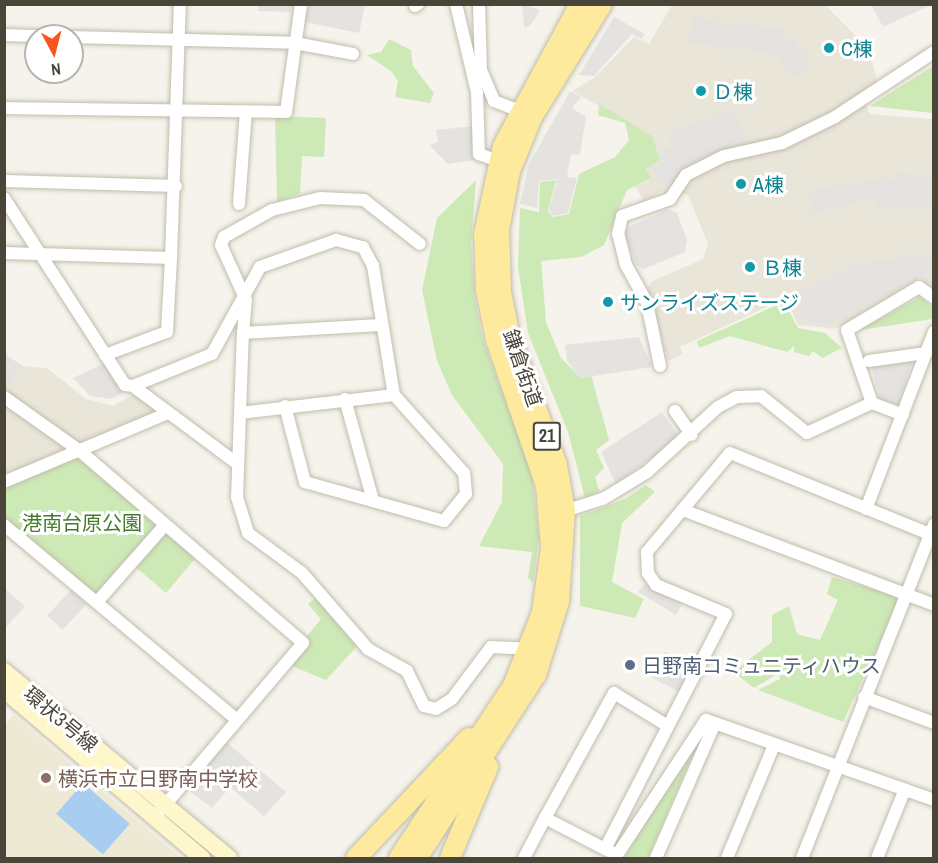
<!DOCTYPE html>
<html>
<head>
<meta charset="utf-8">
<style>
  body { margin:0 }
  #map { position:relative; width:938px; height:863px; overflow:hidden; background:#f5f3eb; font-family:"Archivo Narrow","Noto Sans JP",sans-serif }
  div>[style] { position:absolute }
  .residential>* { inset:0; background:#e9e6d9 }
  .education>* { inset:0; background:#eee9d5 }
  .green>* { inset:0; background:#cde9b5 }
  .parking>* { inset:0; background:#e4e3df; transform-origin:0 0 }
  .water>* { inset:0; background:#a9cdf0; transform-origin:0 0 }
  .roads { filter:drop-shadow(0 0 2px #c1bcad) drop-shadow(0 0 2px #c1bcad) }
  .street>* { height:12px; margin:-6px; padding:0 6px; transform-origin:6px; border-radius:6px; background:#fff }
  .secondary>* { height:16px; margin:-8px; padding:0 8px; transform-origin:8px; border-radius:8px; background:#fef7cc }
  .primary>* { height:20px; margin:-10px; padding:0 10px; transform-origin:10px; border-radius:10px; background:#fdea9c }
  .dots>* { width:16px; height:16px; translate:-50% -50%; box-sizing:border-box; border:3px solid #fff; border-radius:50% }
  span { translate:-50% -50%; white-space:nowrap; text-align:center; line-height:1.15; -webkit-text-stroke:6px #fff; paint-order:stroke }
  .shield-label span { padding:2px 4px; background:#fff; border:2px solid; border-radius:4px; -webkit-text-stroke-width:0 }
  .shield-label { font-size:18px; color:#4a4539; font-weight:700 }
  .culture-label { font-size:20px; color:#0d838f }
  .left { translate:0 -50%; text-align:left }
  .street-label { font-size:20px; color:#4a4539 }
  .park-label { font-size:20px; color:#427c2b }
  .service-label { font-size:20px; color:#4e5e75 }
  .education-label { font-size:20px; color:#785e54 }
  .frame { position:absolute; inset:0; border:6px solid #4a4539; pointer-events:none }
  .north { position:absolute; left:24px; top:24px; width:60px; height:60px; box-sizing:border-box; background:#fff; border:2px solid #b7b5b0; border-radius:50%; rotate:173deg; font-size:16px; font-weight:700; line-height:24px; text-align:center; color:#4a4539 }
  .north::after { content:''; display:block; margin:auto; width:21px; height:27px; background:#f85420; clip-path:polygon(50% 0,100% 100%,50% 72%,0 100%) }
</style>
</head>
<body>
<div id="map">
  <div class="residential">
    <div style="clip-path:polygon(672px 5px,825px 5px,868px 48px,878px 82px,860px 93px,870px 114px,933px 119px,933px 289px,920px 278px,835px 329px,798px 325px,786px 298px,680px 347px,683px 354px,668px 361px,647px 291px,651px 282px,703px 259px,708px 244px,688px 195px,663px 191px,644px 201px,635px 186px,650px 179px,646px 169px,655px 155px,652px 136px,572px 91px,594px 78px,634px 37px,649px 44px)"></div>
    <div style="clip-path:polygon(5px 354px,22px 366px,47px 368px,86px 399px,113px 406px,139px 391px,166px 414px,80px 451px,5px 473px)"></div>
  </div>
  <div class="education">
    <div style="clip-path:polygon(13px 715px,149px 831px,181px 858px,5px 858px,5px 724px)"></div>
  </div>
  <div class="green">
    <div style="clip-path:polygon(389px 39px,411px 50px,413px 66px,434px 93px,430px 103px,395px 97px,398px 81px,391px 71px,367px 55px,381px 52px)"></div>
    <div style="clip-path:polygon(933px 66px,933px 113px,870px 106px)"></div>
    <div style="clip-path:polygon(599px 104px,652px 136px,660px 160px,646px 169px,651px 178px,627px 190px,604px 245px,581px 257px,541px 261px,546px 322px,561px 358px,581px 378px,591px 375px,609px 440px,596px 450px,604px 468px,595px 477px,599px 491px,585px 498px,568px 432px,528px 333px,518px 267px,520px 208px,539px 212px,540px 182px,556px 180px,548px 211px,553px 217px,569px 214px,579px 174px,615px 157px,629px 140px,625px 123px,598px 115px)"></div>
    <div style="clip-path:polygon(275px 116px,326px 118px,324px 157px,302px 156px,300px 193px,277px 202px)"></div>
    <div style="clip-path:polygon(476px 180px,471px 243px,475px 299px,483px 340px,532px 474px,539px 537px,533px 583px,528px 578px,532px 552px,479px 546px,502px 502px,503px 464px,452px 395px,437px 361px,422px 290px,437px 218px)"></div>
    <div style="clip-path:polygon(920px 297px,933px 308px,933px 319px,860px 330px)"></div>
    <div style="clip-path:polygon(784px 302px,798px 328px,825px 333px,842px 348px,822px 358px,813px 351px,809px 356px,794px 352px,794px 346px,787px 352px,730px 336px,699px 348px,697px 341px)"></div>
    <div style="clip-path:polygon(80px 451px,198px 555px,166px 593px,132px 564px,97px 602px,5px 525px,5px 482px)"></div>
    <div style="clip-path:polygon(646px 485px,655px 492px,622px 523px,612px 582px,644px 599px,635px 618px,580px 606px,580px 516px,625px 499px)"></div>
    <div style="clip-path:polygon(832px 577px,896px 596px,897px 604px,843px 722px,758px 690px,780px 679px,779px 673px,754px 688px,733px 672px,772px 642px,772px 615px,789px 606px,797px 634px,820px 640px,838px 600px,827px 594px)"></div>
    <div style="clip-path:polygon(320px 594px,360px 643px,326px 680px,285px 663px,321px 619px,308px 604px)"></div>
    <div style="clip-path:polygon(703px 730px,648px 858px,624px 858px)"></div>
  </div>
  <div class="parking">
    <div style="clip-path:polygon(871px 4px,931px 4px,931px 5px,883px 27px)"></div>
    <div style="clip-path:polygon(258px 5px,258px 4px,293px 5px,291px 12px,258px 11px)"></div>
    <div style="clip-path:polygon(309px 5px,365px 5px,359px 33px,305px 22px)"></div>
    <div style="clip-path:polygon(522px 5px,540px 10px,530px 26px,524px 28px)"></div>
    <div style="clip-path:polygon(614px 17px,645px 34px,641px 39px,632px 34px,594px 76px,579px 75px)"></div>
    <div style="clip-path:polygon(692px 17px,718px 20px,717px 29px,726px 30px,727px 22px,784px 29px,784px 42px,792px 37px,812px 65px,794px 78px,775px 54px,688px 43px)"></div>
    <div style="clip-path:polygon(570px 91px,581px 97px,572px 108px,586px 117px,580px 155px,571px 154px,567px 177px,577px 178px,568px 213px,553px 216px,549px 210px,557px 179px,539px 181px,537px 208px,520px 204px,529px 164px)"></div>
    <div style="clip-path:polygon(726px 110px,733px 112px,749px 142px,683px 173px,667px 188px,651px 168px,661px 162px,657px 153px,672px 146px,668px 139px,678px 130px)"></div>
    <div style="clip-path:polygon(474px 126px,474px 160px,448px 164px,429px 145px,438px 142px,436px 130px)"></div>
    <div style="clip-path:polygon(895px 173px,933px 174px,933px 210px,876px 208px,874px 199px,811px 214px,809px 191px,885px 177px,896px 180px)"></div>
    <div style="clip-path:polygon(668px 209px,677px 213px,687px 240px,685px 252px,644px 269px,636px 265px,625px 235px,628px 227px)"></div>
    <div style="clip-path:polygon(896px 254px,933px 256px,933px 285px,921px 276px,828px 326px,804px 320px,793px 295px,861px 262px,895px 260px)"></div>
    <div style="clip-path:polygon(639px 337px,652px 367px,581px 378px,567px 361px,565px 345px)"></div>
    <div style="clip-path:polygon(5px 354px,22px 366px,8px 386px,5px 384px)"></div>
    <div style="clip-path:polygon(913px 359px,899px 405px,880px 399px,871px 366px)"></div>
    <div style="clip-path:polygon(109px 361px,126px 391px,111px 399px,90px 396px,73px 378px)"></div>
    <div style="clip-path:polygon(662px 412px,679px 437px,616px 484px,601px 452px)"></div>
    <div style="clip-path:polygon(645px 584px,682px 604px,676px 615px,638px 592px)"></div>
    <div style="clip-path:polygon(5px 589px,25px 606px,7px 626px,5px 624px)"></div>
    <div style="left:71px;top:590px;width:21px;height:35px;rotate:43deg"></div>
    <div style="left:665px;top:652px;width:30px;height:29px;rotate:27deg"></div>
    <div style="clip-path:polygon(226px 742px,286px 792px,264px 816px,230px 787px,212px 808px,188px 790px)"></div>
  </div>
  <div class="water">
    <div style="left:83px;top:783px;width:62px;height:41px;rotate:41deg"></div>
  </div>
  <div class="roads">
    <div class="street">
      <div style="left:456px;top:4px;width:90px;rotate:76.6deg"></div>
      <div style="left:477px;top:92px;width:62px;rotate:88.2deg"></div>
      <div style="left:479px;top:154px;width:20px;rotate:20deg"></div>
      <div style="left:479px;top:4px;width:66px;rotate:88.3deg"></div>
      <div style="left:481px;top:70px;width:34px;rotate:67deg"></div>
      <div style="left:494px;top:101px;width:26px;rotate:21deg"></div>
      <div style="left:415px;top:6px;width:4px;rotate:-34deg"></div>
      <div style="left:4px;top:35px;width:37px;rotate:2deg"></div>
      <div style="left:72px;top:37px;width:223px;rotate:1.5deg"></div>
      <div style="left:295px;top:43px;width:59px;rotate:10.7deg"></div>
      <div style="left:4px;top:108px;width:282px;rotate:0.8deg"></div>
      <div style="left:286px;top:112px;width:109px;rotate:-82.1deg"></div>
      <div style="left:4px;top:181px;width:172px;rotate:1.7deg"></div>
      <div style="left:4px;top:198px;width:223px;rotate:57.1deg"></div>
      <div style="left:125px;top:385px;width:8px;rotate:7deg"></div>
      <div style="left:239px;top:204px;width:93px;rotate:-85.7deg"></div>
      <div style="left:4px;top:253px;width:167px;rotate:1.7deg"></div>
      <div style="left:171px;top:258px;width:254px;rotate:-88deg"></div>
      <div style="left:243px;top:333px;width:33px;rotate:-85deg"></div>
      <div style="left:246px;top:300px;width:60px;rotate:-114.4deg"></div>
      <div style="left:221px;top:245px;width:9px;rotate:-69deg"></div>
      <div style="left:224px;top:237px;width:55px;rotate:-29.4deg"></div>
      <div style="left:272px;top:210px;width:49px;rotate:-14deg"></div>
      <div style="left:320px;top:198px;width:44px;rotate:2.6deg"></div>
      <div style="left:364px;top:200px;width:71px;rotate:38.2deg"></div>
      <div style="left:105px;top:355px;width:66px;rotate:-20.4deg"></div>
      <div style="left:167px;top:332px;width:74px;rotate:-86.9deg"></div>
      <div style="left:869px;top:361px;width:58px;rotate:-8deg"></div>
      <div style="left:660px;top:366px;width:64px;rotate:-101.7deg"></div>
      <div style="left:647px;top:303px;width:43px;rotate:-118.9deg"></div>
      <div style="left:626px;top:265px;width:32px;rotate:-104deg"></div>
      <div style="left:618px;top:234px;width:18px;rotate:-77deg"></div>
      <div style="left:622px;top:216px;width:51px;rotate:-19.5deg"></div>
      <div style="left:670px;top:199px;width:29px;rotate:-56deg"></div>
      <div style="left:686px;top:175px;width:42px;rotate:-26.6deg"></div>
      <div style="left:724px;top:156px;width:59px;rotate:-12.6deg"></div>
      <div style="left:782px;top:143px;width:59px;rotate:-26.1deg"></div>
      <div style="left:835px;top:117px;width:118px;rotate:-33.3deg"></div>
      <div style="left:4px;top:397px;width:93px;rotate:35.4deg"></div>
      <div style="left:80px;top:451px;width:294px;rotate:40.7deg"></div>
      <div style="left:303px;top:643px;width:221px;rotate:130.4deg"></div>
      <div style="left:345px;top:399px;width:106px;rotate:74.6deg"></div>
      <div style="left:872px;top:403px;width:77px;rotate:-108.9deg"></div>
      <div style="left:847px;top:330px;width:84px;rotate:-30.8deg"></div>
      <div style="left:919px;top:287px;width:19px;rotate:36deg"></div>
      <div style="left:285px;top:406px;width:79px;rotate:75.3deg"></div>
      <div style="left:305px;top:482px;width:144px;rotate:15.7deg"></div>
      <div style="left:444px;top:521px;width:35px;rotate:-51deg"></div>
      <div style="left:466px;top:494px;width:21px;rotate:-95deg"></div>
      <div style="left:464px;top:473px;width:105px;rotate:-131.9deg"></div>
      <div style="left:675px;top:411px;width:29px;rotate:55deg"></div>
      <div style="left:240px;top:413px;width:84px;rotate:92deg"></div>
      <div style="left:237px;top:497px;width:38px;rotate:73deg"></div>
      <div style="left:248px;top:533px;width:67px;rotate:36.5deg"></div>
      <div style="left:302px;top:573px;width:101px;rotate:49deg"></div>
      <div style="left:368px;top:649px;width:45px;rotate:29.4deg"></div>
      <div style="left:407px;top:671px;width:39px;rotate:64deg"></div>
      <div style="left:424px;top:706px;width:12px;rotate:14deg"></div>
      <div style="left:436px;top:709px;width:19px;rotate:-32deg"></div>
      <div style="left:452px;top:699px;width:65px;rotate:-53.1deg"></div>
      <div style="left:491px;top:647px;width:42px;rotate:2.7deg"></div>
      <div style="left:235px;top:462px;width:127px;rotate:-143.3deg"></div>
      <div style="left:133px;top:386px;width:85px;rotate:-22.1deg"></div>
      <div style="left:212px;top:354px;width:99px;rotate:-61.1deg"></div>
      <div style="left:260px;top:267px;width:81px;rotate:-19.6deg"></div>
      <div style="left:336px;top:240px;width:28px;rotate:15deg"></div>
      <div style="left:363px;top:247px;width:21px;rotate:62deg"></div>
      <div style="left:373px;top:266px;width:131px;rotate:80.8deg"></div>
      <div style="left:394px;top:395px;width:155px;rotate:173.3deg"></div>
      <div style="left:240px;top:413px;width:80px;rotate:-87.9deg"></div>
      <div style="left:243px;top:333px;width:137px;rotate:-3.3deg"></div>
      <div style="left:4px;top:482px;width:176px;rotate:-22.8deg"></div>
      <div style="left:866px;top:509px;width:190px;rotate:-69deg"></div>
      <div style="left:683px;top:510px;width:268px;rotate:20.7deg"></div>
      <div style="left:565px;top:511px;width:40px;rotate:-18deg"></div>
      <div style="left:603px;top:499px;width:52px;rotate:-31.5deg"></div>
      <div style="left:647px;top:472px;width:96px;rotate:-42.5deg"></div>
      <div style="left:718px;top:407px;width:21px;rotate:-28deg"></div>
      <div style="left:737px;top:397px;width:24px;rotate:-2deg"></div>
      <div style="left:761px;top:396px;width:59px;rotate:38.8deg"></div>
      <div style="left:807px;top:433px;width:72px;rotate:-24.8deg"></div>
      <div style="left:872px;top:403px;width:33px;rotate:21deg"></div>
      <div style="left:4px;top:525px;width:301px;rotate:39.9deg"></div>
      <div style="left:97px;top:602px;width:101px;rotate:-48.6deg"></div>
      <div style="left:864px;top:697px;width:75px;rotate:20.4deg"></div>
      <div style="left:545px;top:818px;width:143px;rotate:-61.1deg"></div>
      <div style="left:614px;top:693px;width:61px;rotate:31.6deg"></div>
      <div style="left:617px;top:855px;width:162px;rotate:-56.6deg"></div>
      <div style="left:706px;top:720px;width:242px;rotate:19.3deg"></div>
      <div style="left:524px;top:858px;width:45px;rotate:-62.3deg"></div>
      <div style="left:545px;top:818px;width:68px;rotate:27.3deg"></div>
      <div style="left:615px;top:858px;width:4px;rotate:-56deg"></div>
      <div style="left:617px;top:855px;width:13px;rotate:-153deg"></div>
      <div style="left:605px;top:849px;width:264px;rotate:-62.8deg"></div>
      <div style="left:726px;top:614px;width:76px;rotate:-157.5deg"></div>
      <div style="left:656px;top:585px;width:14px;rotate:-124deg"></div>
      <div style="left:648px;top:573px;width:21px;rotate:-93deg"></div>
      <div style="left:647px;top:552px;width:129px;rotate:-50deg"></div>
      <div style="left:730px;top:453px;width:215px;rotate:22.1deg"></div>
      <div style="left:656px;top:858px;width:147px;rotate:-66.4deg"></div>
      <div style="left:727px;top:858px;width:122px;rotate:-67.4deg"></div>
      <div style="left:802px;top:858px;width:359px;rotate:-68.4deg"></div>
      <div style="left:877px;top:858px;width:74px;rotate:-67.9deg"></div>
    </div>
    <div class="secondary">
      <div style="left:4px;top:671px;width:293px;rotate:39.7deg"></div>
      <div style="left:4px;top:690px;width:260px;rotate:40.3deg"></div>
    </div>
    <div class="primary">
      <div style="left:356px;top:858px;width:165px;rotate:-46.7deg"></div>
      <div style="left:399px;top:858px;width:209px;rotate:-56.5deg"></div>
      <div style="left:514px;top:684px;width:77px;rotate:-68.7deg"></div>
      <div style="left:542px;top:612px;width:66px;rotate:-82.1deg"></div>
      <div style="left:551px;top:547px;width:61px;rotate:-94.7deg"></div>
      <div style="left:546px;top:486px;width:154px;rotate:-108.9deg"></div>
      <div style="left:496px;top:340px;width:51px;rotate:-101.3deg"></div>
      <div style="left:486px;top:290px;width:56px;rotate:-92deg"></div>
      <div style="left:484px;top:234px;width:90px;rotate:-77.8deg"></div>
      <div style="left:503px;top:146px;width:162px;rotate:-61.5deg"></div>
      <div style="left:417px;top:858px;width:218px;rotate:-57deg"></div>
      <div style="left:536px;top:675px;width:77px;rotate:-72.7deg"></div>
      <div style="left:559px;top:601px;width:90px;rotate:-86.2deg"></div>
      <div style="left:565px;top:511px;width:47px;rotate:-99.9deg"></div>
      <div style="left:557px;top:465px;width:136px;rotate:-110.2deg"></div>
      <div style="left:510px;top:337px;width:46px;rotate:-101.3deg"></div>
      <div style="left:501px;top:292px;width:62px;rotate:-91.8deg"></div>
      <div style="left:499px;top:230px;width:60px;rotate:-79.4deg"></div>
      <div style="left:510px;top:171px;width:58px;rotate:-67.8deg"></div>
      <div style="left:532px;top:117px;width:133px;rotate:-58.2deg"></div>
      <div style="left:450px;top:858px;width:99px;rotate:-67.3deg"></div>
    </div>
  </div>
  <div class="dots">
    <div style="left:829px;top:48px;background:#0f9aa8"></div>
    <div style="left:701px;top:91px;background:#0f9aa8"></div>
    <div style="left:741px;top:184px;background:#0f9aa8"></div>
    <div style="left:750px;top:267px;background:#0f9aa8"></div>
    <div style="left:608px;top:302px;background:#0f9aa8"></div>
    <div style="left:630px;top:665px;background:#5c6f8a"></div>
    <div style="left:46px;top:778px;background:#8d6e63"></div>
  </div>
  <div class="shield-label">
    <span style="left:547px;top:436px">21</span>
  </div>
  <div class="culture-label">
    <span class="left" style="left:841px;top:48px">C棟</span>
    <span class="left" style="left:713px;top:91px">Ｄ棟</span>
    <span class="left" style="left:753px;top:184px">A棟</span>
    <span class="left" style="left:762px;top:267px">Ｂ棟</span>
    <span class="left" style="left:620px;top:302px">サンライズステージ</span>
  </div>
  <div class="street-label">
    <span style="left:523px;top:368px;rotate:71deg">鎌倉街道</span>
    <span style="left:61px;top:719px;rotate:40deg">環状3号線</span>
  </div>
  <div class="park-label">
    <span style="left:82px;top:522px">港南台原公園</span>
  </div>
  <div class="service-label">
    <span class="left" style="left:642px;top:665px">日野南コミュニティハウス</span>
  </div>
  <div class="education-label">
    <span class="left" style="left:58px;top:778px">横浜市立日野南中学校</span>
  </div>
  <div class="frame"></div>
  <div class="north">N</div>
</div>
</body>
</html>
